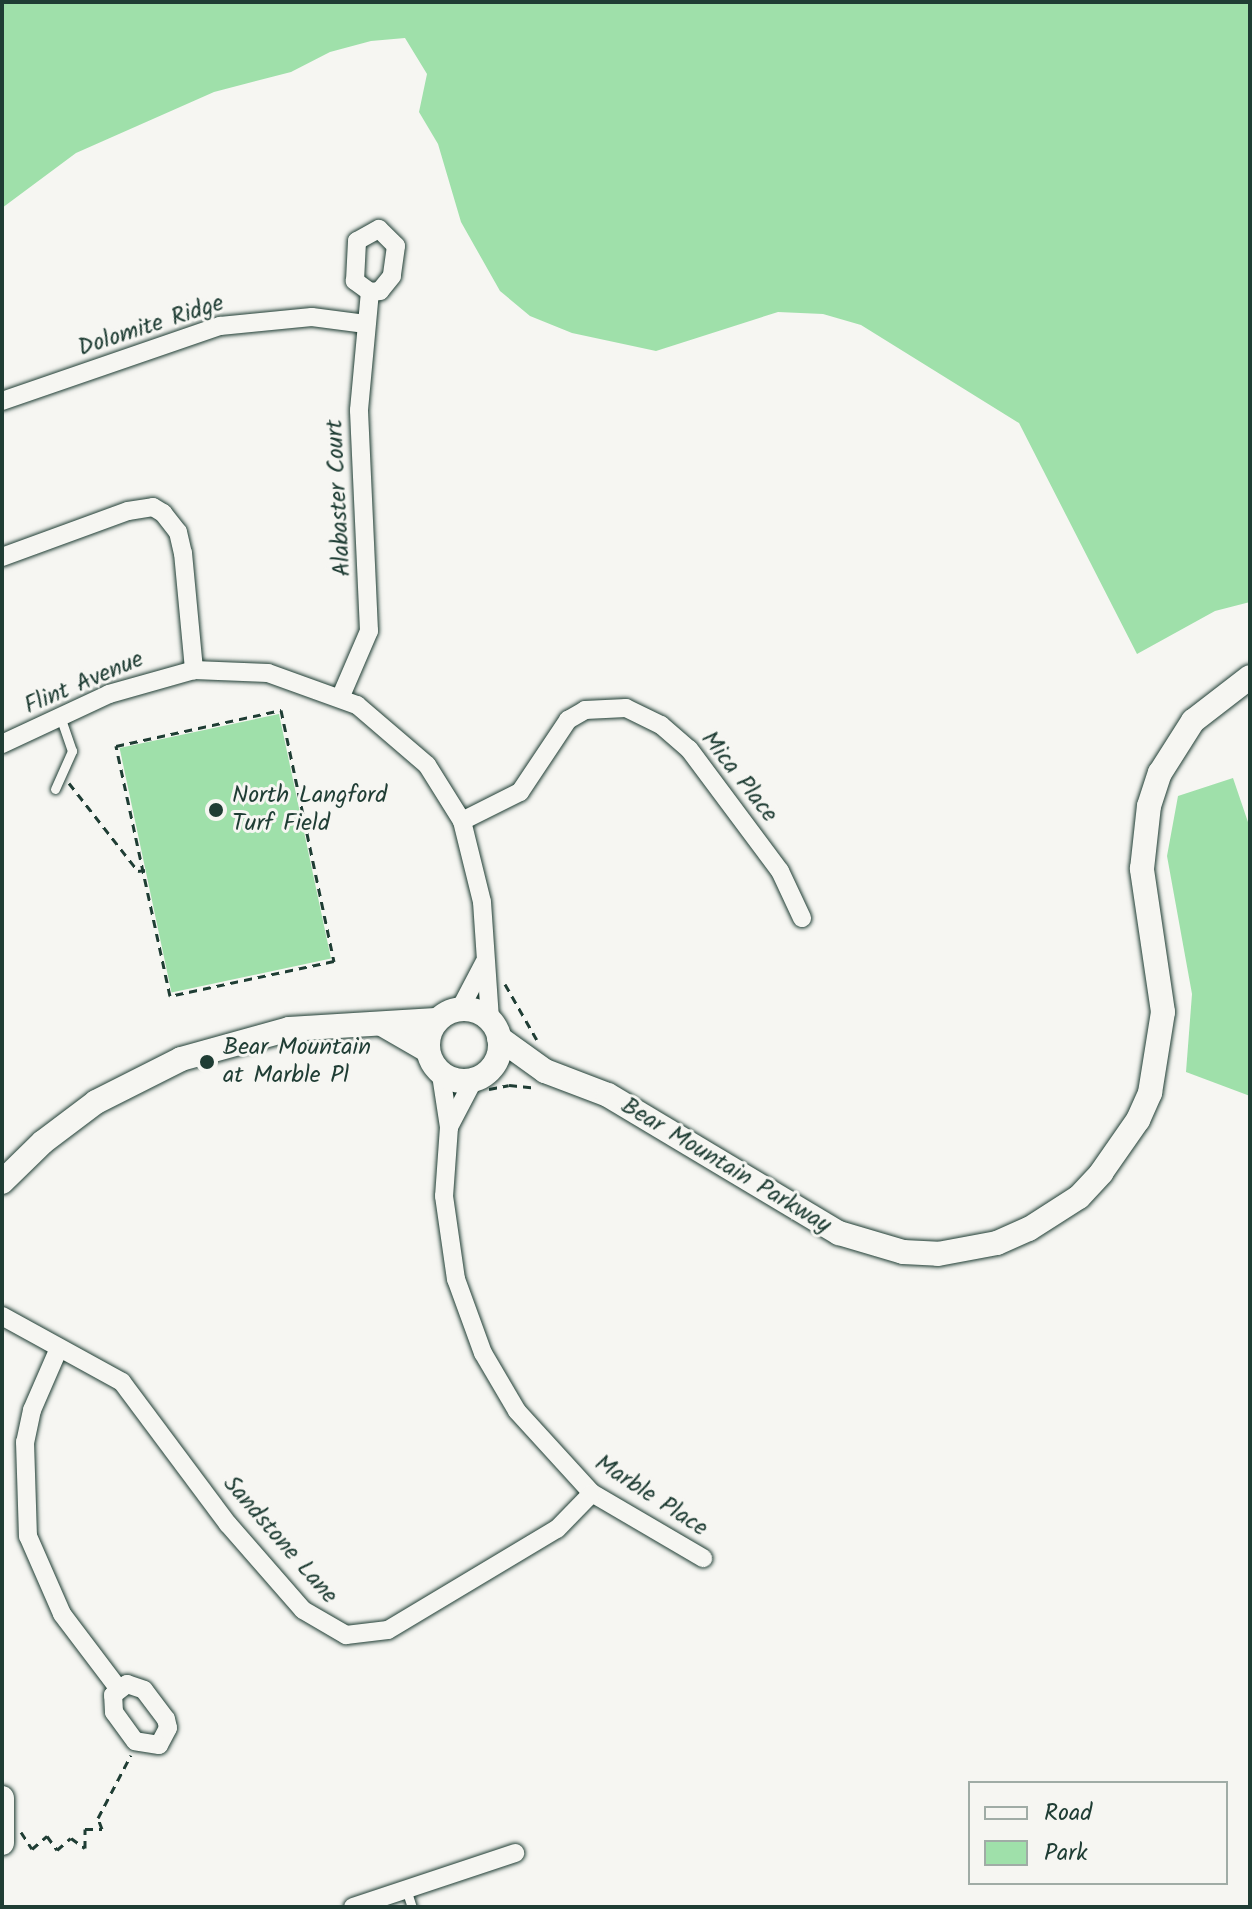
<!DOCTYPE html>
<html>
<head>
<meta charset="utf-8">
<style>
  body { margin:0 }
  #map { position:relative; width:1252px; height:1909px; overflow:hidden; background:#f6f6f2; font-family:Kalam,sans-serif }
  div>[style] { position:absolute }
  .green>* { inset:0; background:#9fe0aa; transform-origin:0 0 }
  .path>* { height:3px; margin-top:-1.5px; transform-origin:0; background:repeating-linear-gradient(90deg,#1f3d34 0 8px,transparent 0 14px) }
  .roads { filter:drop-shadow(0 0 2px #1f3d34) drop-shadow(0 0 2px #1f3d34) }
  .service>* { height:9px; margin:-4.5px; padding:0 4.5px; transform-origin:4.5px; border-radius:4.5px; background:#f6f6f2 }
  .minor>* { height:18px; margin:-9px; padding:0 9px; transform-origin:9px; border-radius:9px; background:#f6f6f2 }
  .tertiary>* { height:24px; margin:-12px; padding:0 12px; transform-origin:12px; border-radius:12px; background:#f6f6f2 }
  .tertiary>.ring { margin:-12px; padding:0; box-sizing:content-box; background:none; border:24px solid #f6f6f2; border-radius:50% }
  .dots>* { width:22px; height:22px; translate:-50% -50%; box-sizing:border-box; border:4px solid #f6f6f2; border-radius:50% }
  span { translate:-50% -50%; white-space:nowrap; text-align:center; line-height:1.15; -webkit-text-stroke:6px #f6f6f2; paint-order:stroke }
  .street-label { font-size:24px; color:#1f3d34 }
  .poi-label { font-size:24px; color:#1f3d34 }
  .left { translate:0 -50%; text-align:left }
  .frame { position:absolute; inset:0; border:4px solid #1f3d34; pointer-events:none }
  .legend { position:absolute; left:968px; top:1781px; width:260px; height:104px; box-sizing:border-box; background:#f6f6f2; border:2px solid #a0aca6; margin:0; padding:10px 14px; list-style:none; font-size:24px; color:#1f3d34 }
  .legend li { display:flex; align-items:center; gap:16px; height:40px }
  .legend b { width:40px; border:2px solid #a0aca6 }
</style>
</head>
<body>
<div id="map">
  <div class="green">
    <div style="clip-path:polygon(2px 2px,1250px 2px,1250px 602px,1215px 611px,1137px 654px,1019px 423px,861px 325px,823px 314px,778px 312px,656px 351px,572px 333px,530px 316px,500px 291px,461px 222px,438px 144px,419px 112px,427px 74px,405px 38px,371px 41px,330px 52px,291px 72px,214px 92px,76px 153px,2px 208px)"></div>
    <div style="left:279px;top:714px;width:250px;height:163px;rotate:78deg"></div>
    <div style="clip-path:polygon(1233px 778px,1250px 828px,1250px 1096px,1186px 1072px,1192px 994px,1167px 856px,1178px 796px)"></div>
  </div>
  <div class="path">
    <div style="left:281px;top:710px;width:257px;rotate:78.1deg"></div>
    <div style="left:334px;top:961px;width:168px;rotate:168deg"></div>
    <div style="left:170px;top:996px;width:256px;rotate:-102.2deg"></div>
    <div style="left:116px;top:746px;width:169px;rotate:-12.3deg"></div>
    <div style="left:69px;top:783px;width:112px;rotate:51.9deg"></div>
    <div style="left:138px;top:871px;width:7px;rotate:-8deg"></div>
    <div style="left:505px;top:984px;width:64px;rotate:60.3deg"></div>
    <div style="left:489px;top:1089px;width:20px;rotate:-11deg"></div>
    <div style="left:509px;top:1085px;width:27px;rotate:6deg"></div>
    <div style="left:21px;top:1832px;width:20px;rotate:57deg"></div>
    <div style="left:32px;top:1849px;width:20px;rotate:-41deg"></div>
    <div style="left:47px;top:1836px;width:17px;rotate:54deg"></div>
    <div style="left:57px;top:1850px;width:18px;rotate:-41deg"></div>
    <div style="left:71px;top:1838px;width:17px;rotate:36deg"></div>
    <div style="left:85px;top:1848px;width:19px;rotate:-90deg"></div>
    <div style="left:85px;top:1829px;width:17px"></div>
    <div style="left:102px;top:1829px;width:12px;rotate:-110deg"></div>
    <div style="left:98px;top:1818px;width:71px;rotate:-62.4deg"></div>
  </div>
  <div class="roads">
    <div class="service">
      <div style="left:55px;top:789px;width:42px;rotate:-65.9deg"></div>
      <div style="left:72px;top:751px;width:36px;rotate:-109deg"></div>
      <div style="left:406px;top:1889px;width:19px;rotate:72deg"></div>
    </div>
    <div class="minor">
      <div style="left:379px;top:229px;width:24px;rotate:45deg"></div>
      <div style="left:396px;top:246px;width:30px;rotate:98deg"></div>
      <div style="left:392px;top:276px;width:19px;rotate:129deg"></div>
      <div style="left:380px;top:291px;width:10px;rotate:174deg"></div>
      <div style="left:370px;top:292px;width:19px;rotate:-144deg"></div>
      <div style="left:355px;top:281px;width:40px;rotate:-87.1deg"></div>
      <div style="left:357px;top:241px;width:25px;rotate:-29deg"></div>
      <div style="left:2px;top:401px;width:231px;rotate:-19deg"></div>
      <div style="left:220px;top:326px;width:92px;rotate:-5.6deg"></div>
      <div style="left:312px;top:317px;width:54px;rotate:7.4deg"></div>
      <div style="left:2px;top:557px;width:134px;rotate:-20.1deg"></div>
      <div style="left:128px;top:511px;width:25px;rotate:-9deg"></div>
      <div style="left:153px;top:507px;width:12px;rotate:31deg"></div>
      <div style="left:163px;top:513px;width:24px;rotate:52deg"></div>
      <div style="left:178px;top:532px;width:22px;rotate:77deg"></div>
      <div style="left:183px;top:553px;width:118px;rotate:84.6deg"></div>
      <div style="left:341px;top:696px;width:71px;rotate:-66.7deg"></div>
      <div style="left:369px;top:631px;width:221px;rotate:-92.6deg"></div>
      <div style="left:359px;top:410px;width:119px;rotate:-84.7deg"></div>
      <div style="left:2px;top:744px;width:118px;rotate:-25deg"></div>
      <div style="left:109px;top:694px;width:88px;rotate:-15.8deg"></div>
      <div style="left:194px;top:670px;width:74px;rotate:2.3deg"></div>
      <div style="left:268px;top:673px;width:95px;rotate:19.8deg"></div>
      <div style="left:357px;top:705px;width:92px;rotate:40.6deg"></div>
      <div style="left:427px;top:765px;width:66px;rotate:58deg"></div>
      <div style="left:462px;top:821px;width:83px;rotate:76.1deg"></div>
      <div style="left:482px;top:902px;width:116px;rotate:86.1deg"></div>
      <div style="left:462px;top:821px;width:65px;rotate:-26.6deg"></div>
      <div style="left:520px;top:792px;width:87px;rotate:-56.3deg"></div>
      <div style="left:568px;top:720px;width:20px;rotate:-30deg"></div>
      <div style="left:585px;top:710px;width:41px;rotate:-2.8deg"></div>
      <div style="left:626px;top:708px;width:39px;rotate:26deg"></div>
      <div style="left:661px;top:725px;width:37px;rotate:41deg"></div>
      <div style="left:689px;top:749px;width:152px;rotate:53.3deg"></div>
      <div style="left:780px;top:871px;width:52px;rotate:64.9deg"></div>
      <div style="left:460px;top:1009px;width:52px;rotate:-62.4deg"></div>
      <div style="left:441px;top:1075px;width:53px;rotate:81.3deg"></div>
      <div style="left:473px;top:1081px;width:52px;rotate:117.6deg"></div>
      <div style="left:449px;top:1127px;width:69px;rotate:94.1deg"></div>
      <div style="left:444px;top:1196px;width:84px;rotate:81.8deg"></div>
      <div style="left:456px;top:1279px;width:79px;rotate:70deg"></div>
      <div style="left:483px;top:1353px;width:67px;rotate:59.6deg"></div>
      <div style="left:517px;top:1411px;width:111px;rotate:47.6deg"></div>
      <div style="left:592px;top:1493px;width:129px;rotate:30.4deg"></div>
      <div style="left:2px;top:1316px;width:137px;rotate:28.8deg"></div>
      <div style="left:122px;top:1382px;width:177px;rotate:53.3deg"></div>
      <div style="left:228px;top:1524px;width:114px;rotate:48.9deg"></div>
      <div style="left:303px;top:1610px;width:50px;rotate:30.2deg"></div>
      <div style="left:346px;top:1635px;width:42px;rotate:-6.8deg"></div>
      <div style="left:388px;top:1630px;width:197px;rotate:-30.9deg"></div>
      <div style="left:557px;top:1529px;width:50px;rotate:-45.8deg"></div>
      <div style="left:59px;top:1348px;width:68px;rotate:113.5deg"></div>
      <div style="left:32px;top:1410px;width:33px;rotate:102deg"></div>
      <div style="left:25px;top:1442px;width:94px;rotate:88.2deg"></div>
      <div style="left:28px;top:1536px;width:85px;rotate:66.4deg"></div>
      <div style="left:62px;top:1614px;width:93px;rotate:52.9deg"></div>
      <div style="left:127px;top:1684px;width:18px;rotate:19deg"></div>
      <div style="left:144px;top:1690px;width:36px;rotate:53deg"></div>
      <div style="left:166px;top:1719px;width:9px;rotate:77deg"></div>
      <div style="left:168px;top:1728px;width:19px;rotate:118deg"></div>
      <div style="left:159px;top:1745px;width:24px;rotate:-171deg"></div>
      <div style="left:135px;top:1741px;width:36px;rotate:-126deg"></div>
      <div style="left:114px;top:1712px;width:17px;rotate:-93deg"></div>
      <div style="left:113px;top:1695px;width:18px;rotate:-38deg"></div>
      <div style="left:353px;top:1907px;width:171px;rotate:-18.4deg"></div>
    </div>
    <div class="tertiary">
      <div class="ring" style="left:428px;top:1009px;width:48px;height:48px"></div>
      <div style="left:382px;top:1024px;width:52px;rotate:30deg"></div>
      <div style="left:499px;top:1038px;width:57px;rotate:35.7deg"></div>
      <div style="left:545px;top:1071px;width:67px;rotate:20.9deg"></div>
      <div style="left:608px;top:1095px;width:269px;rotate:30.9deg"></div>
      <div style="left:839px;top:1233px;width:67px;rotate:16.5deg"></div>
      <div style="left:903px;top:1252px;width:35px;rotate:3deg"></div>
      <div style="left:938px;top:1254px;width:60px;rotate:-10.6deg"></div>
      <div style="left:997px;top:1243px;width:35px;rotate:-24deg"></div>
      <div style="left:1029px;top:1229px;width:59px;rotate:-32.6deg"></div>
      <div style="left:1079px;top:1197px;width:33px;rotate:-47deg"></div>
      <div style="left:1101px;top:1173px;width:65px;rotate:-55.1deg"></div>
      <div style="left:1138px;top:1120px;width:30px;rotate:-66deg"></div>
      <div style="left:1150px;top:1093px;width:82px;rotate:-80.9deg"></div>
      <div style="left:1163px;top:1012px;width:145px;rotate:-98.4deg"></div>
      <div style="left:1142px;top:869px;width:63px;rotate:-83.7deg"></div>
      <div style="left:1149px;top:806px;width:35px;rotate:-72deg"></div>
      <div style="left:1160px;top:773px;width:62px;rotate:-57.6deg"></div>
      <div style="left:1193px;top:721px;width:72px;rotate:-37.7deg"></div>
      <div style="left:2px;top:1182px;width:57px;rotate:-44.3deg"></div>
      <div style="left:43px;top:1142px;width:66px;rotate:-37deg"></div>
      <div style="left:96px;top:1102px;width:95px;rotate:-26.8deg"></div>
      <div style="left:181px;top:1059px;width:112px;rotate:-15.5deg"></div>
      <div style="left:289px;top:1029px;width:147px;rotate:-3.5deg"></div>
      <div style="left:2px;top:1798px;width:45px;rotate:90deg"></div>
    </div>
  </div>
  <div class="dots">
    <div style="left:216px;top:810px;background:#1f3d34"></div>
    <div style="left:207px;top:1062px;background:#1f3d34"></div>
  </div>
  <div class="street-label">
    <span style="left:151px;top:326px;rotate:-18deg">Dolomite Ridge</span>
    <span style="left:339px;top:498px;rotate:-93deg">Alabaster Court</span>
    <span style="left:84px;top:683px;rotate:-23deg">Flint Avenue</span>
    <span style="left:739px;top:777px;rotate:52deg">Mica Place</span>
    <span style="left:726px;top:1166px;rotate:31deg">Bear Mountain Parkway</span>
    <span style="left:651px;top:1496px;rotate:33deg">Marble Place</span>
    <span style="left:280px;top:1540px;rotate:49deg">Sandstone Lane</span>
  </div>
  <div class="poi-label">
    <span class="left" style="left:232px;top:810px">North Langford<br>Turf Field</span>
    <span class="left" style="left:223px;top:1062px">Bear Mountain<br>at Marble Pl</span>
  </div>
  <div class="frame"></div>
  <ul class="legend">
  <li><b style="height:10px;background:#f6f6f2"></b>Road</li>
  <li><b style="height:22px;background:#9fe0aa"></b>Park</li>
  </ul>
</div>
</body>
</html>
